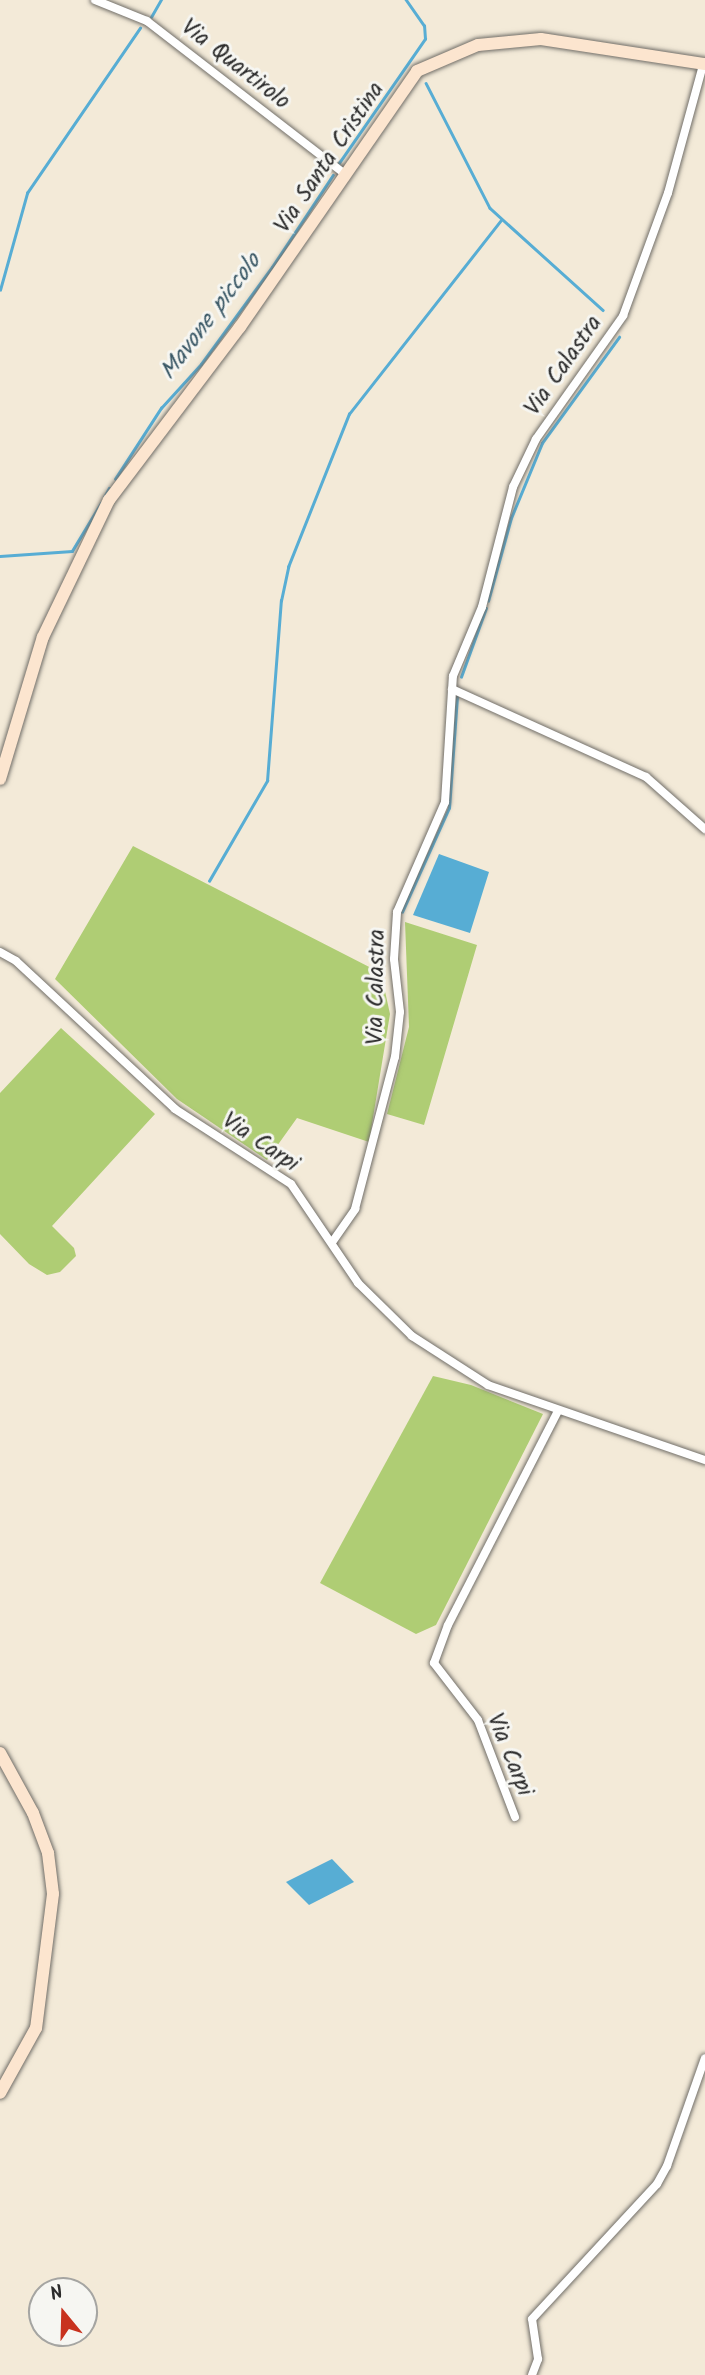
<!DOCTYPE html>
<html>
<head>
<meta charset="utf-8">
<style>
  body { margin:0 }
  #map { position:relative; width:705px; height:2375px; overflow:hidden; background:#f3ead8; font-family:Kalam,sans-serif }
  div>[style] { position:absolute }
  .green>* { inset:0; background:#afcd74 }
  .water>* { inset:0; background:#57add4 }
  .stream>* { height:2.5px; margin:-1.25px; padding:0 1.25px; transform-origin:1.25px; border-radius:1.25px; background:#57add4 }
  .roads { filter:drop-shadow(0 0 2px #716e68) drop-shadow(0 0 2px #716e68) }
  .street>* { height:8px; margin:-4px; padding:0 4px; transform-origin:4px; border-radius:4px; background:#fff }
  .secondary>* { height:12px; margin:-6px; padding:0 6px; transform-origin:6px; border-radius:6px; background:#fce5cf }
  span { translate:-50% -50%; white-space:nowrap; text-align:center; line-height:1.15; -webkit-text-stroke:6px #f6f6f2; paint-order:stroke }
  .street-label { font-size:23px; color:#2b2b2b }
  .water-label { font-size:24px; color:#3a5866; font-style:italic }
  .north { position:absolute; left:28px; top:2277px; width:70px; height:70px; box-sizing:border-box; background:#f6f6f2; border:2px solid #a5a5a2; border-radius:50%; rotate:341deg; font-size:19px; font-weight:700; line-height:28px; text-align:center; color:#2b2b2b }
  .north::after { content:''; display:block; margin:auto; width:24px; height:32px; background:#c8321e; clip-path:polygon(50% 0,100% 100%,50% 72%,0 100%) }
</style>
</head>
<body>
<div id="map">
  <div class="green">
    <div style="clip-path:polygon(133px 846px,381px 973px,390px 1014px,369px 1142px,297px 1118px,267px 1160px,177px 1099px,55px 979px)"></div>
    <div style="clip-path:polygon(405px 922px,477px 945px,424px 1125px,387px 1114px,409px 1027px)"></div>
    <div style="clip-path:polygon(61px 1028px,155px 1114px,52px 1226px,74px 1248px,76px 1256px,60px 1272px,47px 1275px,29px 1264px,0 1234px,0 1093px)"></div>
    <div style="clip-path:polygon(433px 1376px,471px 1385px,543px 1414px,436px 1625px,416px 1634px,320px 1583px)"></div>
  </div>
  <div class="water">
    <div style="clip-path:polygon(439px 854px,489px 872px,470px 933px,413px 915px)"></div>
    <div style="clip-path:polygon(332px 1859px,354px 1882px,309px 1905px,286px 1882px)"></div>
  </div>
  <div class="stream">
    <div style="left:151px;top:17px;width:20px;rotate:-60deg"></div>
    <div style="left:426px;top:83px;width:140px;rotate:62.9deg"></div>
    <div style="left:490px;top:208px;width:152px;rotate:42.1deg"></div>
    <div style="left:339px;top:163px;width:151px;rotate:-55.3deg"></div>
    <div style="left:425px;top:39px;width:13px;rotate:-94deg"></div>
    <div style="left:424px;top:26px;width:32px;rotate:-125deg"></div>
    <div style="left:0;top:290px;width:101px;rotate:-74.4deg"></div>
    <div style="left:27px;top:193px;width:200px;rotate:-55.6deg"></div>
    <div style="left:115px;top:479px;width:85px;rotate:-57.1deg"></div>
    <div style="left:161px;top:408px;width:59px;rotate:-47.7deg"></div>
    <div style="left:201px;top:364px;width:120px;rotate:-53.8deg"></div>
    <div style="left:272px;top:267px;width:110px;rotate:-56.5deg"></div>
    <div style="left:104px;top:497px;width:10px;rotate:-61deg"></div>
    <div style="left:0;top:556px;width:72px;rotate:-4deg"></div>
    <div style="left:72px;top:551px;width:56px;rotate:-58.9deg"></div>
    <div style="left:488px;top:601px;width:86px;rotate:-74.5deg"></div>
    <div style="left:511px;top:518px;width:81px;rotate:-67.5deg"></div>
    <div style="left:542px;top:443px;width:131px;rotate:-54deg"></div>
    <div style="left:461px;top:677px;width:73px;rotate:-70.1deg"></div>
    <div style="left:209px;top:881px;width:116px;rotate:-59.9deg"></div>
    <div style="left:267px;top:781px;width:181px;rotate:-85.6deg"></div>
    <div style="left:281px;top:601px;width:35px;rotate:-78deg"></div>
    <div style="left:288px;top:567px;width:165px;rotate:-68.3deg"></div>
    <div style="left:349px;top:414px;width:246px;rotate:-51.9deg"></div>
    <div style="left:402px;top:912px;width:114px;rotate:-65.7deg"></div>
    <div style="left:449px;top:808px;width:111px;rotate:-85.9deg"></div>
  </div>
  <div class="roads">
    <div class="street">
      <div style="left:95px;top:0;width:56px;rotate:22deg"></div>
      <div style="left:147px;top:21px;width:250px;rotate:37.7deg"></div>
      <div style="left:452px;top:689px;width:213px;rotate:24.4deg"></div>
      <div style="left:646px;top:777px;width:79px;rotate:41.4deg"></div>
      <div style="left:0;top:952px;width:18px;rotate:29deg"></div>
      <div style="left:16px;top:961px;width:217px;rotate:42.9deg"></div>
      <div style="left:175px;top:1109px;width:138px;rotate:32.9deg"></div>
      <div style="left:291px;top:1184px;width:120px;rotate:55.9deg"></div>
      <div style="left:358px;top:1283px;width:76px;rotate:44.5deg"></div>
      <div style="left:412px;top:1336px;width:90px;rotate:32.8deg"></div>
      <div style="left:488px;top:1385px;width:230px;rotate:19.1deg"></div>
      <div style="left:333px;top:1241px;width:39px;rotate:-55deg"></div>
      <div style="left:355px;top:1209px;width:157px;rotate:-75.3deg"></div>
      <div style="left:395px;top:1057px;width:45px;rotate:-83.7deg"></div>
      <div style="left:400px;top:1012px;width:53px;rotate:-96.5deg"></div>
      <div style="left:394px;top:959px;width:47px;rotate:-86.3deg"></div>
      <div style="left:397px;top:912px;width:120px;rotate:-66.4deg"></div>
      <div style="left:445px;top:802px;width:126px;rotate:-86.4deg"></div>
      <div style="left:453px;top:676px;width:75px;rotate:-67.2deg"></div>
      <div style="left:482px;top:607px;width:124px;rotate:-75.5deg"></div>
      <div style="left:513px;top:487px;width:53px;rotate:-64.4deg"></div>
      <div style="left:536px;top:439px;width:151px;rotate:-54.7deg"></div>
      <div style="left:623px;top:316px;width:131px;rotate:-69.9deg"></div>
      <div style="left:668px;top:193px;width:133px;rotate:-74.7deg"></div>
      <div style="left:515px;top:1817px;width:104px;rotate:-110.9deg"></div>
      <div style="left:478px;top:1720px;width:72px;rotate:-127.7deg"></div>
      <div style="left:434px;top:1663px;width:40px;rotate:-69.8deg"></div>
      <div style="left:448px;top:1625px;width:241px;rotate:-62.8deg"></div>
      <div style="left:532px;top:2375px;width:17px;rotate:-69deg"></div>
      <div style="left:538px;top:2359px;width:40px;rotate:-98.5deg"></div>
      <div style="left:532px;top:2319px;width:184px;rotate:-47.2deg"></div>
      <div style="left:657px;top:2184px;width:21px;rotate:-61deg"></div>
      <div style="left:667px;top:2166px;width:114px;rotate:-70.6deg"></div>
    </div>
    <div class="secondary">
      <div style="left:0;top:779px;width:148px;rotate:-73.2deg"></div>
      <div style="left:43px;top:637px;width:152px;rotate:-64.3deg"></div>
      <div style="left:109px;top:500px;width:217px;rotate:-52.9deg"></div>
      <div style="left:240px;top:327px;width:311px;rotate:-55.3deg"></div>
      <div style="left:417px;top:71px;width:66px;rotate:-23.1deg"></div>
      <div style="left:478px;top:45px;width:63px;rotate:-5.4deg"></div>
      <div style="left:541px;top:39px;width:166px;rotate:8.7deg"></div>
      <div style="left:0;top:1753px;width:68px;rotate:61.2deg"></div>
      <div style="left:33px;top:1813px;width:43px;rotate:69.4deg"></div>
      <div style="left:48px;top:1853px;width:41px;rotate:83deg"></div>
      <div style="left:53px;top:1894px;width:135px;rotate:97.2deg"></div>
      <div style="left:36px;top:2028px;width:74px;rotate:119deg"></div>
    </div>
  </div>
  <div class="street-label">
    <span style="left:235px;top:65px;rotate:38deg">Via Quartirolo</span>
    <span style="left:330px;top:158px;rotate:-56deg">Via Santa Cristina</span>
    <span style="left:564px;top:366px;rotate:-55deg">Via Calastra</span>
    <span style="left:377px;top:987px;rotate:-89deg">Via Calastra</span>
    <span style="left:260px;top:1143px;rotate:34deg">Via Carpi</span>
    <span style="left:509px;top:1755px;rotate:68deg">Via Carpi</span>
  </div>
  <div class="water-label">
    <span style="left:211px;top:317px;rotate:-53deg">Mavone piccolo</span>
  </div>
  <div class="north">N</div>
</div>
</body>
</html>
